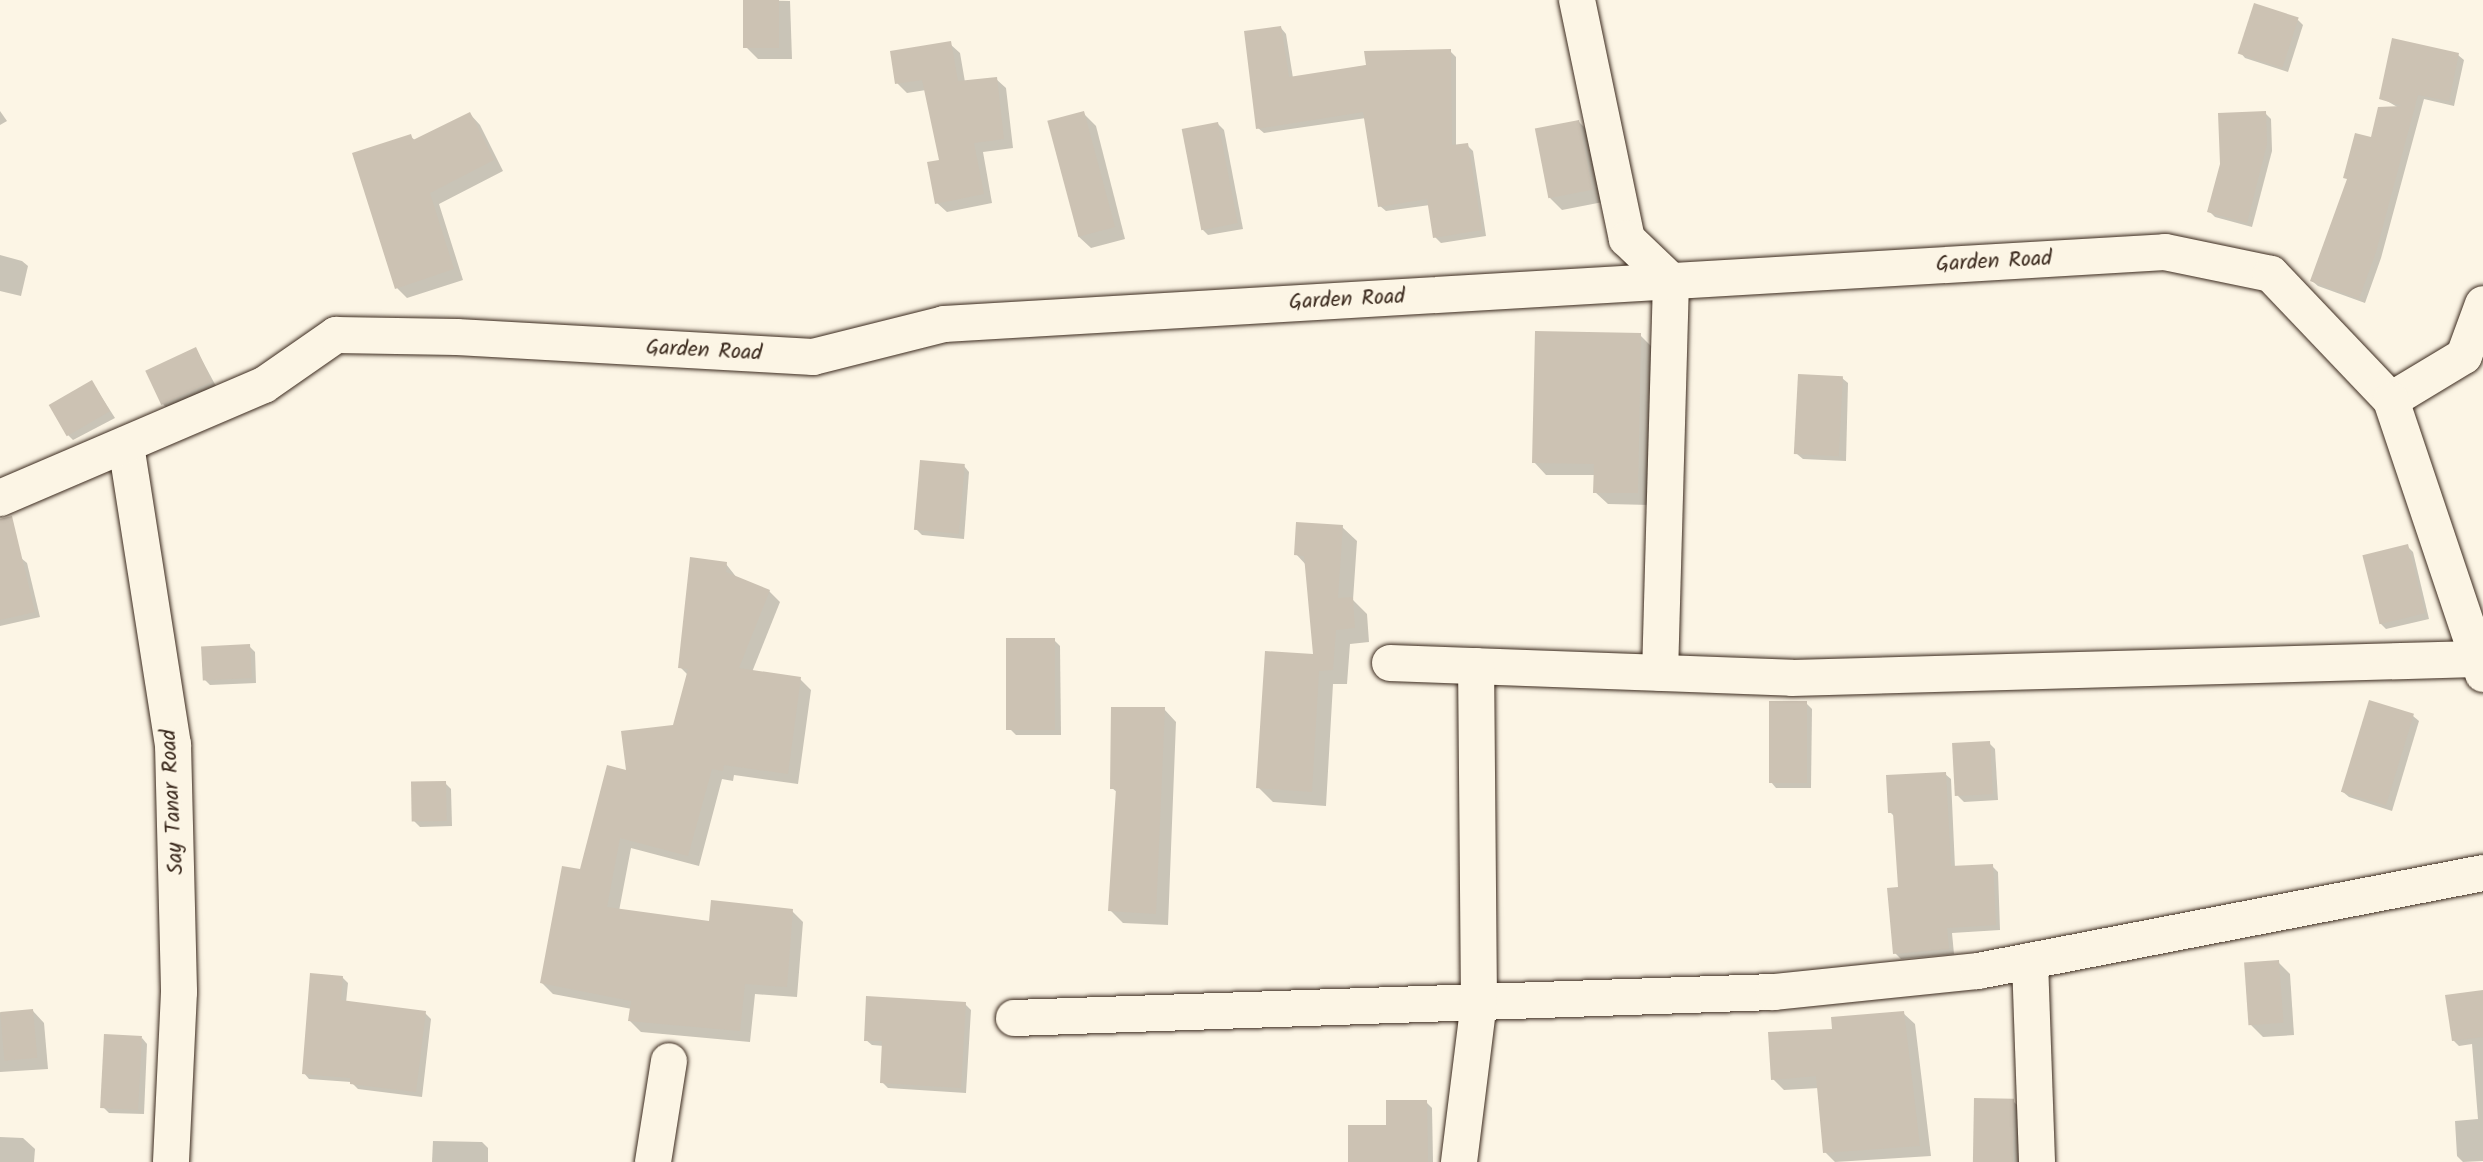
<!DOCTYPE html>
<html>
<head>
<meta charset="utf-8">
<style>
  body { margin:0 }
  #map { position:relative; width:2483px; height:1162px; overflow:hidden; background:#fcf5e5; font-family:Kalam,sans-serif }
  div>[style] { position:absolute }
  .shadow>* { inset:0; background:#0003 }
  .building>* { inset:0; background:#ccc2b3; transform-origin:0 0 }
  .roads { filter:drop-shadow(0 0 2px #3b2a1e) drop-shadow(0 0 2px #3b2a1e) }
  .street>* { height:36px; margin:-18px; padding:0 18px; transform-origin:18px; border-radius:18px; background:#fcf5e5 }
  span { translate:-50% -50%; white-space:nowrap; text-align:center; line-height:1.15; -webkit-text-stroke:6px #fcf5e5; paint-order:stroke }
  .street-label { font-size:22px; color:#3b2a1e }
</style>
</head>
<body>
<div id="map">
  <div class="shadow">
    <div style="clip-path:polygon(745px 0,790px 1px,792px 59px,758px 59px,746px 47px)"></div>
    <div style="clip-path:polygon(2298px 20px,2303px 25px,2288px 72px,2245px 58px,2240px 52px)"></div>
    <div style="clip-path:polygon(1281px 28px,1286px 34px,1293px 78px,1450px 51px,1456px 57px,1456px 147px,1467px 145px,1473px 151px,1486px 236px,1441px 243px,1435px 237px,1430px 205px,1386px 211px,1380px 206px,1366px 118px,1264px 133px,1258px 128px)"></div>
    <div style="clip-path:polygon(950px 44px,960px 53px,965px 82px,996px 79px,1006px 88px,1013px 148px,983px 152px,992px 203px,947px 212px,937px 203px,941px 161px,926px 90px,907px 93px,897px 83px)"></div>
    <div style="clip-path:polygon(2458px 55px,2464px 60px,2454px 106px,2424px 99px,2381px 258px,2365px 303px,2318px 286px,2312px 281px,2373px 139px,2399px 108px,2382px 98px)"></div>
    <div style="clip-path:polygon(0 111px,7px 121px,0 125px)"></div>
    <div style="clip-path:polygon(2265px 113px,2271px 119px,2272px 151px,2252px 227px,2215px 217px,2209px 211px,2222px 164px)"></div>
    <div style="clip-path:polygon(470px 114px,480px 125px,503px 171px,439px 204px,463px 280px,407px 298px,397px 288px,411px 137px,416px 141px)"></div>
    <div style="clip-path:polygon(1084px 114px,1096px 126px,1125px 239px,1091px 248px,1078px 236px)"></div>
    <div style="clip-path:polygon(1579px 122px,1591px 134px,1603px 202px,1562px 210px,1550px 198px)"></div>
    <div style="clip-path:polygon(1218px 124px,1224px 130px,1243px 229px,1208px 235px,1203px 230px)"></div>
    <div style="clip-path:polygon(0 255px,22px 261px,28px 266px,21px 296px,0 291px)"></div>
    <div style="clip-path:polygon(1640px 335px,1652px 347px,1650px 505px,1608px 504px,1595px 492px,1596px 475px,1546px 475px,1534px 462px)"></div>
    <div style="clip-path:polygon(196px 349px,217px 388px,168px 410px,163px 404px)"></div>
    <div style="clip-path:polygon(1842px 378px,1848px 383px,1846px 461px,1803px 459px,1797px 454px)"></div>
    <div style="clip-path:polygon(92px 382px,115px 418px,73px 440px,68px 435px)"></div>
    <div style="clip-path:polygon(964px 466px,969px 472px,964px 539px,922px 535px,916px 529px)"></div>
    <div style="clip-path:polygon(1342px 527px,1357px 541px,1353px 600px,1367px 614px,1369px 642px,1350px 644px,1347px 684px,1333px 684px,1326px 806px,1273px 802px,1258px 787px,1315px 656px,1307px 566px,1296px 554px)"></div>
    <div style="clip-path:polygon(2407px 546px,2413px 552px,2429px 619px,2386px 629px,2380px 623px)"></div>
    <div style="clip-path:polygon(21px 558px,27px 563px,40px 617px,0 626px,0 563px)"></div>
    <div style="clip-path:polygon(726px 564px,737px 578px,769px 591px,780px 602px,752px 672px,800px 679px,811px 690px,798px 784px,734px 775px,733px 781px,722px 779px,699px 866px,631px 848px,619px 911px,711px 923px,792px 911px,803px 922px,797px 997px,755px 994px,750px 1042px,641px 1032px,630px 1021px,632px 1009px,553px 994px,542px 983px,581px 872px,628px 772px,675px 726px,688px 675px,680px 667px)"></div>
    <div style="clip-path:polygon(1054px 640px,1060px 646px,1061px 735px,1016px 735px,1010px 729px)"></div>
    <div style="clip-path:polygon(249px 646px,255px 652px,256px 683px,210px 685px,204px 679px)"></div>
    <div style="clip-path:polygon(1806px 703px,1812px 709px,1811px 788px,1776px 788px,1771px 782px)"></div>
    <div style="clip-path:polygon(1164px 709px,1176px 722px,1168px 925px,1123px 923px,1110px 910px,1118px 793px,1112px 788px)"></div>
    <div style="clip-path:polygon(2413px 716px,2419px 721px,2392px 811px,2349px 797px,2343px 792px)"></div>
    <div style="clip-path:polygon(1989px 743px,1995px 749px,1998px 800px,1964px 802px,1958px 796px)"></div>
    <div style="clip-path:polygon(1945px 774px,1951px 779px,1955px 868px,1992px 866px,1998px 872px,2000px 930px,1952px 933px,1954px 954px,1901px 959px,1895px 953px,1900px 889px,1896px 818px,1890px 812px)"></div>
    <div style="clip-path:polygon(445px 783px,451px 789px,452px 826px,420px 827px,414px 821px)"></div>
    <div style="clip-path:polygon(2278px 962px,2290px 974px,2294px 1035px,2263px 1037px,2251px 1025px)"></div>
    <div style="clip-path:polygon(342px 977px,348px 983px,346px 1003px,425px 1013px,431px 1019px,422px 1097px,358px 1089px,351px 1082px,309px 1079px,304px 1073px)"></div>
    <div style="clip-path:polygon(2483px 992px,2483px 1161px,2463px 1162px,2457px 1156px,2455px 1121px,2478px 1119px,2472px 1044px,2459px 1046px,2453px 1040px)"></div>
    <div style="clip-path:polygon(965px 1004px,971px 1010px,966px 1093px,888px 1088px,882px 1082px,884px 1046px,872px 1045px,866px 1040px)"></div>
    <div style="clip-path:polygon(33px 1011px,44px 1023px,48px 1069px,0 1072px,0 1013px)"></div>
    <div style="clip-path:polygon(1903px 1013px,1915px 1024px,1931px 1156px,1835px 1162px,1825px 1152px,1819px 1088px,1784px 1090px,1773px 1079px,1834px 1031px)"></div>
    <div style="clip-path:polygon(142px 1038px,147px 1044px,144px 1114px,109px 1113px,103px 1107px)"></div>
    <div style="clip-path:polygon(2013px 1101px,2025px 1113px,2027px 1162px,1977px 1162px)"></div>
    <div style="clip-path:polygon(1426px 1102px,1432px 1108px,1433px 1162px,1350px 1162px)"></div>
    <div style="clip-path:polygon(0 1137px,23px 1138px,35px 1149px,34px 1162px,0 1162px)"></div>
    <div style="clip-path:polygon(433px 1141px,482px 1142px,488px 1148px,488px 1162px,432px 1162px)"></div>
  </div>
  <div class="building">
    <div style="left:743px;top:0;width:36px;height:48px"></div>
    <div style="left:2254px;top:3px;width:47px;height:53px;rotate:18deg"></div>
    <div style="clip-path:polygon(1281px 26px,1289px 77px,1366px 65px,1364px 51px,1451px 49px,1452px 145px,1468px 143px,1482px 230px,1433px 238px,1427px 199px,1378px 207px,1363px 112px,1256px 129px,1244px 31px)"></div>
    <div style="clip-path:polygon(2392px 38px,2459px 53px,2449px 101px,2418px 95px,2376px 252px,2359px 299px,2310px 281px,2347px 179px,2343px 178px,2355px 133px,2371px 137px,2378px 107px,2402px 106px,2379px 99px)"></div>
    <div style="clip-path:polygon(951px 41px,958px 81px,997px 77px,1004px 139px,974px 143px,984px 194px,935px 204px,927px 162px,939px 160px,922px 80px,895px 84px,890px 51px)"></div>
    <div style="left:1084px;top:111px;width:120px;height:38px;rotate:75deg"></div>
    <div style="clip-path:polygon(2266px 111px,2267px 144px,2247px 223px,2207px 212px,2220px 164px,2218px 113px)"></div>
    <div style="clip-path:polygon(470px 112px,494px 160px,430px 193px,454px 269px,395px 289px,352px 153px,411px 134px,413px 140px)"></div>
    <div style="left:1579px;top:120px;width:71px;height:45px;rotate:79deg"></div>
    <div style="left:1218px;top:122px;width:103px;height:37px;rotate:79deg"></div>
    <div style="clip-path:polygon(1535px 331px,1641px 333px,1638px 493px,1593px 493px,1594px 464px,1532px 463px)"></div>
    <div style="left:196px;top:347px;width:38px;height:56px;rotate:65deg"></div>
    <div style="left:1798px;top:374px;width:45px;height:80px;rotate:3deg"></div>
    <div style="left:92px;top:380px;width:36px;height:50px;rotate:60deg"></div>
    <div style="left:920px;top:460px;width:45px;height:70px;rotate:5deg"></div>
    <div style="clip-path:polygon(12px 516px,35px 612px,0 620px,0 519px)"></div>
    <div style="clip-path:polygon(1296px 522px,1343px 525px,1338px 598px,1353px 597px,1355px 628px,1336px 630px,1333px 670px,1319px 671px,1312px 792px,1256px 788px,1265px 651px,1313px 654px,1304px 556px,1294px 555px)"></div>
    <div style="left:2408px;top:544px;width:71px;height:47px;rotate:76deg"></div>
    <div style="clip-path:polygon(690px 557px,727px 562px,726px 572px,770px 590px,739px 668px,801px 677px,788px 774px,724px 765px,723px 771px,712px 769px,688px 856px,620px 838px,607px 907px,709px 921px,711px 900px,793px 909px,787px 987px,745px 984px,740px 1031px,628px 1021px,631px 1001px,540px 983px,562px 866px,580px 869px,607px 765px,626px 770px,621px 731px,673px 725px,688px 669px,678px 668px)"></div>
    <div style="left:1006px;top:638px;width:49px;height:92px"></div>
    <div style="left:250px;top:644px;width:34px;height:49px;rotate:87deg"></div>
    <div style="left:2369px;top:700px;width:47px;height:96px;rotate:17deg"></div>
    <div style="left:1769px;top:701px;width:38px;height:82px"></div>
    <div style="clip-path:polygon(1111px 707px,1165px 707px,1156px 914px,1108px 911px,1116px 789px,1110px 789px)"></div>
    <div style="left:1990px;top:741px;width:53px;height:38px;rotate:87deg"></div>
    <div style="clip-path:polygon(1946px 772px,1951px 866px,1993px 864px,1996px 925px,1947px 928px,1949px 949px,1893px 954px,1887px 888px,1898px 887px,1893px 813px,1888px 813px,1886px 775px)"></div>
    <div style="left:446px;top:781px;width:40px;height:35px;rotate:89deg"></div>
    <div style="left:2279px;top:960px;width:63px;height:35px;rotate:86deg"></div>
    <div style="clip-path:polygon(310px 973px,343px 976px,341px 1000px,426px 1011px,416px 1092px,350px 1084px,350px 1078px,302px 1074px)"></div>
    <div style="clip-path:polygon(2483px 990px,2483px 1037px,2452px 1041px,2445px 995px)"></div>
    <div style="clip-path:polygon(866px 996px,966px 1002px,961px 1088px,880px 1083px,882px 1041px,864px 1041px)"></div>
    <div style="left:33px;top:1009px;width:49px;height:33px;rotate:85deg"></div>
    <div style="clip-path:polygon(1904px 1011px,1920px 1146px,1823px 1153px,1816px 1076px,1771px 1080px,1768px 1032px,1832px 1029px,1831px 1017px)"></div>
    <div style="left:104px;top:1034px;width:38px;height:74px;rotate:3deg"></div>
    <div style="left:1974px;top:1098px;width:40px;height:64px;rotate:1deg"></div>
    <div style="clip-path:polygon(1386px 1100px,1427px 1100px,1428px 1162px,1348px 1162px,1348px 1125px,1386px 1125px)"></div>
  </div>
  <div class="roads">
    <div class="street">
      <div style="left:1577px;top:0;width:244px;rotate:78.2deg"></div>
      <div style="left:1627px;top:239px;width:61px;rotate:43.7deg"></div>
      <div style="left:1671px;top:281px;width:392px;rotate:91.6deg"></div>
      <div style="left:2391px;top:400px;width:85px;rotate:-31.1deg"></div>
      <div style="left:2464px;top:356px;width:55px;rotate:-69.9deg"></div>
      <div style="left:126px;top:445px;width:303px;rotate:81.1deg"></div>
      <div style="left:173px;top:744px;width:248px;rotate:88.6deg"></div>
      <div style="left:179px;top:992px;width:170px;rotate:92.7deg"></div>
      <div style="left:0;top:498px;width:287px;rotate:-23.2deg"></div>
      <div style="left:264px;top:385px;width:88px;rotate:-34.8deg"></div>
      <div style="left:336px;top:335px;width:121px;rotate:0.9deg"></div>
      <div style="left:457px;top:337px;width:357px;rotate:3.2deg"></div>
      <div style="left:813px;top:357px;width:135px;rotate:-14.1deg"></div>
      <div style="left:944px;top:324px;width:1223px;rotate:-3.37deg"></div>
      <div style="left:2165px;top:252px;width:108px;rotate:11.7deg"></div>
      <div style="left:2271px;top:274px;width:174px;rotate:46.4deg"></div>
      <div style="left:2391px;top:400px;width:289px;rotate:71.4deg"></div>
      <div style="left:1390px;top:663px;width:402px;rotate:2.1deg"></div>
      <div style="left:1792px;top:678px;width:685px;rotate:-1.59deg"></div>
      <div style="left:2030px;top:961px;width:201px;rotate:88deg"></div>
      <div style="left:1014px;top:1018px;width:760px;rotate:-1.96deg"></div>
      <div style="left:1774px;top:992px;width:205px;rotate:-5.9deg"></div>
      <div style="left:1978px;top:971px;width:514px;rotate:-10.98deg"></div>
      <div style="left:653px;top:1162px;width:102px;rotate:-81deg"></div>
      <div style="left:1459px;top:1162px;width:161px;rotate:-82.9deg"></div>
      <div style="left:1479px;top:1002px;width:336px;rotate:-90.5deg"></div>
    </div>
  </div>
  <div class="street-label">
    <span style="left:1994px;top:262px;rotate:-3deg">Garden Road</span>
    <span style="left:1347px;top:300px;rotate:-3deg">Garden Road</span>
    <span style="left:704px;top:351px;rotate:3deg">Garden Road</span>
    <span style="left:173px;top:802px;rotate:-93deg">Say Tanar Road</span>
  </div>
</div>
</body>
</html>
